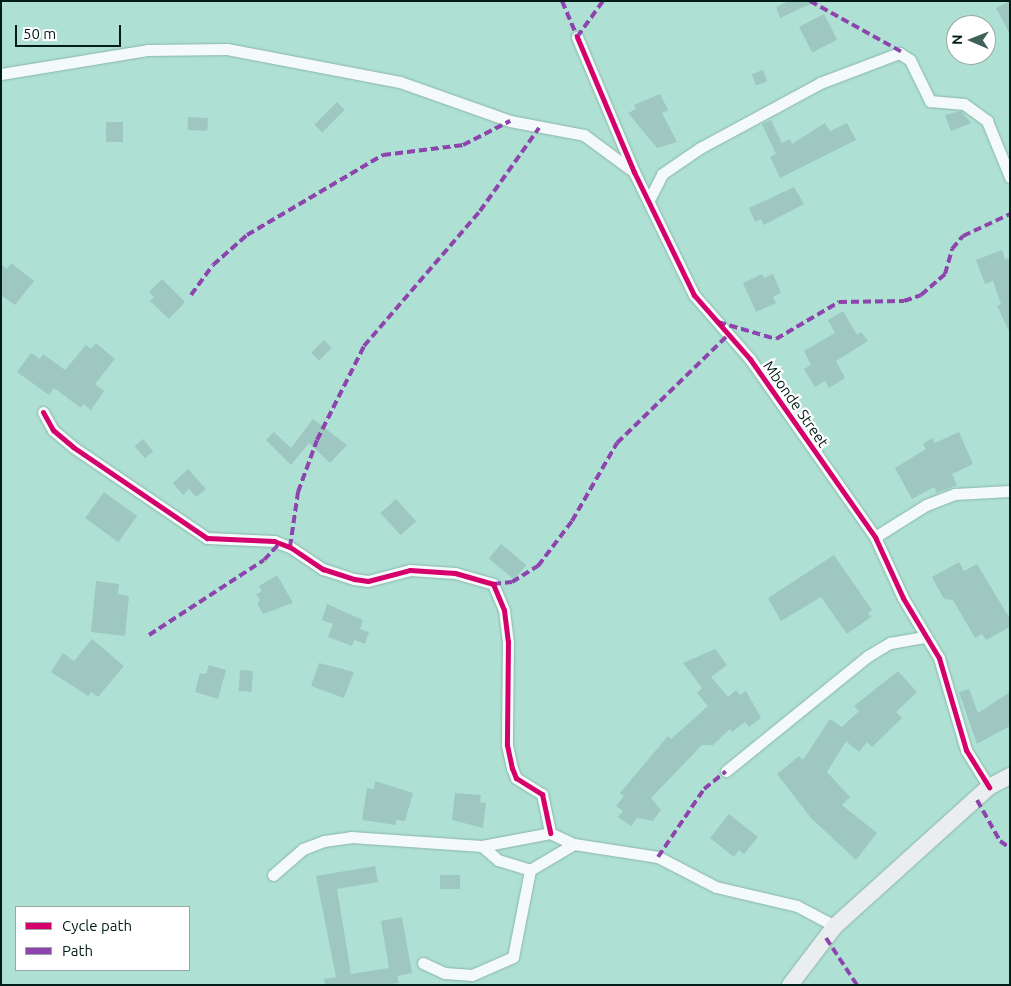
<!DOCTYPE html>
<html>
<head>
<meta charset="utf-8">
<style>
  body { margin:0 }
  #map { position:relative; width:1011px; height:986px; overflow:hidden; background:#aee0d4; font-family:Ubuntu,sans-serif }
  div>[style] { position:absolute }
  .building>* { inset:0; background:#9ec7c2; transform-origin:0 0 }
  .roads { filter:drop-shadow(0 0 1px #8cb5ab) drop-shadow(0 0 1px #8cb5ab) }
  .street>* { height:11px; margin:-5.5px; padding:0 5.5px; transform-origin:5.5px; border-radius:5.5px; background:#f3faf9 }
  .secondary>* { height:16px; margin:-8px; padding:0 8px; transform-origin:8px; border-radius:8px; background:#eaeeee }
  .quiet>* { height:4px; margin-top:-2px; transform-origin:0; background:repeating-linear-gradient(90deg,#8e44ad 0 8px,transparent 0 12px) }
  .cycleway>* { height:5px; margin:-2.5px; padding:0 2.5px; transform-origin:2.5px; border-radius:2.5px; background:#d6006c }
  span { translate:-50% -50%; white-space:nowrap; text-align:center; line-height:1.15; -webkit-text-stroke:4.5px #fff; paint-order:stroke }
  .street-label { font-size:15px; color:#011d17 }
  .frame { position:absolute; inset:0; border:2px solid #011d17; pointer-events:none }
  .legend { position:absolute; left:15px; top:906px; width:175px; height:65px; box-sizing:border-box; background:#fff; border:1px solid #99a5a2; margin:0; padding:6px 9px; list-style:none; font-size:15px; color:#011d17 }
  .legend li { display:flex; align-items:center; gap:10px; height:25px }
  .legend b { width:25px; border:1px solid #99a5a2 }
  .north { position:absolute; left:946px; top:15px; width:50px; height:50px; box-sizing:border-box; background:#fff; border:1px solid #99a5a2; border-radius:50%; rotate:271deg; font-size:14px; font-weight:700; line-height:20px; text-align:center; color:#011d17 }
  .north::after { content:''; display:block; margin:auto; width:18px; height:22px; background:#3e6159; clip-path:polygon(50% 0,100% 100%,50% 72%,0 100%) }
  .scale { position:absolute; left:15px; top:25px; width:106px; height:22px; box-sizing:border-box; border:2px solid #011d17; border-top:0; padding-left:6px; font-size:15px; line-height:18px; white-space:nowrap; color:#011d17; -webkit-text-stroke:4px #fff; paint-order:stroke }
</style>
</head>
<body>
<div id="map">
  <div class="building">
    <div style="clip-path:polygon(789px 1px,817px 1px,780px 18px,776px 7px)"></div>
    <div style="clip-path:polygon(1010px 1px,1010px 34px,996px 8px)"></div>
    <div style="left:824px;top:14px;width:29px;height:28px;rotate:63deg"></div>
    <div style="left:763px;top:70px;width:12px;height:12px;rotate:70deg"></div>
    <div style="clip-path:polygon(660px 94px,668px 110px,662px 113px,677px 142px,657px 148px,628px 113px,636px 109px,634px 105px)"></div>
    <div style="left:337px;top:102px;width:11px;height:32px;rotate:45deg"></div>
    <div style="clip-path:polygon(961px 111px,971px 123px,951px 131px,945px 115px)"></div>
    <div style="left:188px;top:117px;width:20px;height:13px;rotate:3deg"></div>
    <div style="clip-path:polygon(771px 120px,782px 143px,790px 139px,792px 144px,825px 123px,830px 131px,847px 123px,856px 140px,780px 178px,770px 157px,776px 154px,762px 124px)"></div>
    <div style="left:106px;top:122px;width:17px;height:20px"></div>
    <div style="clip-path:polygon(794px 187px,804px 204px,764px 225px,761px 219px,755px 222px,749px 208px)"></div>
    <div style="clip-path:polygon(1002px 250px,1005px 259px,1010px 258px,1010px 333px,997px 306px,1001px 304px,993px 281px,985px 284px,976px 260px)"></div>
    <div style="clip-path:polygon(11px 263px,34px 281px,15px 305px,1px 295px,1px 264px,7px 269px)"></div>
    <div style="clip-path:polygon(762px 274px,764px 278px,773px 274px,781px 293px,773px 297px,776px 303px,756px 312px,743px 283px)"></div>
    <div style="clip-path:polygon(162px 279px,185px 302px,169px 319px,150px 301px,154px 297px,149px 292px)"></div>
    <div style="clip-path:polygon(843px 311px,857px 335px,861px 332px,868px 341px,836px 361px,845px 378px,829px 388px,825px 381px,815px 387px,804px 369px,811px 365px,804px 351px,835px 333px,828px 320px)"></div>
    <div style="left:324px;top:340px;width:11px;height:18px;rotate:45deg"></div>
    <div style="clip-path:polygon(96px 343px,115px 359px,95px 384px,104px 391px,91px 410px,83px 404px,81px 408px,54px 388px,49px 395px,17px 372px,31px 353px,40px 359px,43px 354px,65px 370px,86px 345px,91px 349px)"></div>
    <div style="clip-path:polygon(313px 419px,347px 445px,330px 463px,309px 443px,291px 465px,266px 440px,274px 432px,291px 448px)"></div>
    <div style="clip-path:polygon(959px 432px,973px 464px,952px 474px,957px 485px,937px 493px,934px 487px,912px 499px,895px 468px,926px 449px,923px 444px,932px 438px,935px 443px)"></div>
    <div style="left:143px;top:439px;width:16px;height:11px;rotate:50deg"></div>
    <div style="clip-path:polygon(188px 469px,206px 489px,196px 497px,189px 489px,183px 495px,173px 483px)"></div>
    <div style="left:104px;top:492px;width:41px;height:32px;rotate:36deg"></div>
    <div style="left:396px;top:499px;width:30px;height:21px;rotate:48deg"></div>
    <div style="left:501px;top:544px;width:33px;height:19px;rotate:40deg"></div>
    <div style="clip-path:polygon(834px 555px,872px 610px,868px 613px,871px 617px,847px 634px,821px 597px,781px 621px,768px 598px)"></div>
    <div style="clip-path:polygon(959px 562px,964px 571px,977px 564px,1010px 619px,1010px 627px,986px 640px,982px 634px,975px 638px,953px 600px,944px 599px,932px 577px)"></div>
    <div style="clip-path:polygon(277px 575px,293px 603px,263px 614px,257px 603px,260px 600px,256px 594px,262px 591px,259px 586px)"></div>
    <div style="clip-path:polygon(96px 581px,119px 584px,118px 594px,129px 596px,125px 636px,91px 632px)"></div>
    <div style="clip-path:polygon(327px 604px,363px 620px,360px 629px,369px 632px,365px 644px,354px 640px,352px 646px,328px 637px,333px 624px,322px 620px)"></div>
    <div style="clip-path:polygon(92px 639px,124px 666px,98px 697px,91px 692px,88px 696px,51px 672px,63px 653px,74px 661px)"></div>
    <div style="clip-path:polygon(715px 649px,727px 665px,711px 677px,728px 697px,736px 690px,740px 695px,746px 691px,761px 718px,749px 727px,745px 722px,732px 732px,730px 729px,713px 745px,702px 745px,651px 798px,661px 810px,653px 821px,637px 818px,631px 826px,618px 817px,623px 811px,616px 806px,624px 796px,620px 793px,668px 736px,671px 739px,708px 706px,697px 693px,702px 688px,683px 663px)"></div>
    <div style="clip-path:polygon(319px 663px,354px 672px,344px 698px,311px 686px)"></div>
    <div style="clip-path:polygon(209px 665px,226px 670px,218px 699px,195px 692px,200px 673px,206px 674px)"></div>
    <div style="left:240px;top:670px;width:13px;height:21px;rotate:4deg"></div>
    <div style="clip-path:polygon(898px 671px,917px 692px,896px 712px,902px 718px,872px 747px,867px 742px,859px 752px,846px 741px,827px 772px,850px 797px,842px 805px,877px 833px,856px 860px,811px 818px,777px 774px,799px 756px,803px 760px,830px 719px,842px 727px,859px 711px,854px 706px)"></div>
    <div style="clip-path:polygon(969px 689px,978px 713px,1010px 692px,1010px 726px,977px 744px,959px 692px)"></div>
    <div style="clip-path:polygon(375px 781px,413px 793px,405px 821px,396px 820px,396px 825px,362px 820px,367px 788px,374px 789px)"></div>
    <div style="clip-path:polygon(455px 793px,481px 795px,480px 802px,486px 803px,483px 828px,452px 820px)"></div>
    <div style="clip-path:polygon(729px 814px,758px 837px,744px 854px,739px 850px,734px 857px,710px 838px)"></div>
    <div style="clip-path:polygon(375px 866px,378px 882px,337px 889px,351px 974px,389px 968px,381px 921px,402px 917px,412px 973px,397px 976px,399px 983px,388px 985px,325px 985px,324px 979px,336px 977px,316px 876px)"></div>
    <div style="left:440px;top:875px;width:20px;height:14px"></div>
  </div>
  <div class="roads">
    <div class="street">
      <div style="left:577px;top:37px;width:147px;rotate:67.1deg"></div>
      <div style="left:634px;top:172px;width:137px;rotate:64deg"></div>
      <div style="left:694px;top:295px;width:85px;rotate:48.8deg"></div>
      <div style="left:750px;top:359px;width:218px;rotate:54.9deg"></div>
      <div style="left:875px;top:537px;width:67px;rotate:65.3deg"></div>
      <div style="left:903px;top:598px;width:70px;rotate:59deg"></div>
      <div style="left:939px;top:658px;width:96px;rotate:73.6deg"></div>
      <div style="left:966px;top:750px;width:44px;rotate:58.1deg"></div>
      <div style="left:1px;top:74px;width:148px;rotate:-9.3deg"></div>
      <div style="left:147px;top:50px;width:80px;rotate:-0.7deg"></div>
      <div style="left:227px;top:49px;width:176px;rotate:10.8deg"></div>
      <div style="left:400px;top:82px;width:117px;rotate:19.5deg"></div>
      <div style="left:510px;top:121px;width:75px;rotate:10.7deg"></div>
      <div style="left:584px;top:135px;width:57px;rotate:36.5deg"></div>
      <div style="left:650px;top:198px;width:27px;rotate:-63deg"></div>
      <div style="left:662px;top:174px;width:46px;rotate:-34.4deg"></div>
      <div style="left:700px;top:148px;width:136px;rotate:-28.4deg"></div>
      <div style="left:820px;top:83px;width:85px;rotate:-20.8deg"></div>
      <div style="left:899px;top:53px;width:13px;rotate:32deg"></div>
      <div style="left:910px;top:60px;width:46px;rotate:64deg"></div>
      <div style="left:930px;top:101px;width:34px;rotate:5deg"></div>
      <div style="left:964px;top:104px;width:29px;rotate:36deg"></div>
      <div style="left:987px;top:121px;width:61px;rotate:67.7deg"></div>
      <div style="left:43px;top:412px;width:21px;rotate:61deg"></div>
      <div style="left:53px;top:430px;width:26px;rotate:40deg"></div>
      <div style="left:73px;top:447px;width:162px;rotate:34.2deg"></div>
      <div style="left:207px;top:538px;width:67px;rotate:2.6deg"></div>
      <div style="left:274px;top:541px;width:17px;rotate:21deg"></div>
      <div style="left:290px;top:547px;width:40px;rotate:34deg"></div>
      <div style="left:323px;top:569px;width:33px;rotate:18deg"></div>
      <div style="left:354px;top:579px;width:14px;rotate:8deg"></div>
      <div style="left:368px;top:581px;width:43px;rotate:-14.7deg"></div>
      <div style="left:410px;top:570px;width:45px;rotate:3.8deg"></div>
      <div style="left:455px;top:573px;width:40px;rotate:16deg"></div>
      <div style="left:493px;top:584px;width:28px;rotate:67deg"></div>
      <div style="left:504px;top:610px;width:31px;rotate:83deg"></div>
      <div style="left:508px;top:641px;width:104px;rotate:90.6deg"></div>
      <div style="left:507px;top:745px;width:24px;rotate:78deg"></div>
      <div style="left:512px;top:768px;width:11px;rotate:68deg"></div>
      <div style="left:516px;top:778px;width:31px;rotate:32deg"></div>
      <div style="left:542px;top:794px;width:40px;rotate:78deg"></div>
      <div style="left:875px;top:537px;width:60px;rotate:-32.1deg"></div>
      <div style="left:926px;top:505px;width:31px;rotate:-21deg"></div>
      <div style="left:955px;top:494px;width:55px;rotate:-3.1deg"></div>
      <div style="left:726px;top:771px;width:183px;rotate:-39deg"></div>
      <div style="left:868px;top:656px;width:26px;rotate:-31deg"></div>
      <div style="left:890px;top:643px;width:36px;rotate:-10deg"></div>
      <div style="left:482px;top:846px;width:21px;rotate:41deg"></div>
      <div style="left:498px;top:860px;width:34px;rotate:17deg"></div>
      <div style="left:273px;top:875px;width:40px;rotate:-41deg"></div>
      <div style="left:303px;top:849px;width:22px;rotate:-21deg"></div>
      <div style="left:324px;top:841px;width:27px;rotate:-8deg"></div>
      <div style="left:351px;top:837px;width:131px;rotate:3.9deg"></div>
      <div style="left:482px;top:846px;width:69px;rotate:-10.8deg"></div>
      <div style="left:550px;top:833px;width:26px;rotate:25deg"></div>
      <div style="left:574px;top:844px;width:85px;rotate:8.8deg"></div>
      <div style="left:658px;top:857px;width:65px;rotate:27.3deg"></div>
      <div style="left:716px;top:887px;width:83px;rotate:13.2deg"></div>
      <div style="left:797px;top:906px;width:43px;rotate:27.8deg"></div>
      <div style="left:423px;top:963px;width:23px;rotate:25deg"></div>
      <div style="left:444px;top:973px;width:28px;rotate:4deg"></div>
      <div style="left:472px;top:975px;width:45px;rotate:-23.7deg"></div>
      <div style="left:513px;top:957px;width:89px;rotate:-78.9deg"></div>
      <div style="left:530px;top:870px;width:51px;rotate:-30.6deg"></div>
    </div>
    <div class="secondary">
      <div style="left:790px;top:985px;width:74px;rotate:-52.7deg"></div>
      <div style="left:835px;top:926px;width:207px;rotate:-42.1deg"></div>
      <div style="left:989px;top:787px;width:24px;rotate:-28deg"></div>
    </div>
  </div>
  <div class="quiet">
    <div style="left:562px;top:1px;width:39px;rotate:67deg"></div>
    <div style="left:810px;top:1px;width:107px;rotate:29deg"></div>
    <div style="left:577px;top:37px;width:44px;rotate:-54.2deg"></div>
    <div style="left:191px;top:295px;width:37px;rotate:-54deg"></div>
    <div style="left:213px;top:265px;width:45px;rotate:-41.4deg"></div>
    <div style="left:247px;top:235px;width:158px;rotate:-30.5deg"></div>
    <div style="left:383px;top:155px;width:81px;rotate:-7.1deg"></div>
    <div style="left:463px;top:145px;width:53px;rotate:-27.1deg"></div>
    <div style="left:718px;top:322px;width:60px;rotate:16.3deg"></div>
    <div style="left:776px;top:339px;width:73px;rotate:-30.4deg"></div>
    <div style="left:839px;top:302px;width:65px;rotate:-0.9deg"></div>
    <div style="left:904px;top:301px;width:18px;rotate:-19deg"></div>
    <div style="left:921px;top:295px;width:32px;rotate:-41deg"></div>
    <div style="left:945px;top:274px;width:26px;rotate:-74deg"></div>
    <div style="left:952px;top:249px;width:17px;rotate:-50deg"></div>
    <div style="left:963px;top:236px;width:52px;rotate:-25.1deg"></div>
    <div style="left:290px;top:547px;width:56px;rotate:-81.7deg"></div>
    <div style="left:298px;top:492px;width:55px;rotate:-69.9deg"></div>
    <div style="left:317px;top:440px;width:105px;rotate:-63.4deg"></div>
    <div style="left:364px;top:346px;width:178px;rotate:-49.3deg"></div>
    <div style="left:480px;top:211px;width:102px;rotate:-54.6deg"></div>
    <div style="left:493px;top:584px;width:19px;rotate:-6deg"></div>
    <div style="left:512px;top:582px;width:31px;rotate:-32deg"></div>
    <div style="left:538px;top:566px;width:56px;rotate:-52.9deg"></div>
    <div style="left:572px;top:521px;width:90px;rotate:-60deg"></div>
    <div style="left:617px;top:443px;width:155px;rotate:-44.2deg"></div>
    <div style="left:149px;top:635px;width:137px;rotate:-33.1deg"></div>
    <div style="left:264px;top:560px;width:23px;rotate:-47deg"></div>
    <div style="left:977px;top:800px;width:47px;rotate:60.7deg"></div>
    <div style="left:1000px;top:841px;width:12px;rotate:35deg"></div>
    <div style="left:658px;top:857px;width:82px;rotate:-55.9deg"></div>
    <div style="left:704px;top:789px;width:28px;rotate:-39deg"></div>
    <div style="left:826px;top:938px;width:56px;rotate:56.6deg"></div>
  </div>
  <div class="cycleway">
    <div style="left:577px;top:37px;width:147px;rotate:67.1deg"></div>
    <div style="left:634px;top:172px;width:137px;rotate:64deg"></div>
    <div style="left:694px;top:295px;width:85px;rotate:48.8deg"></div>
    <div style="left:750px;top:359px;width:218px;rotate:54.9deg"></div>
    <div style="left:875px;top:537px;width:67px;rotate:65.3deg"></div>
    <div style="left:903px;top:598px;width:70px;rotate:59deg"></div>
    <div style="left:939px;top:658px;width:96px;rotate:73.6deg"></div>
    <div style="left:966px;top:750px;width:44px;rotate:58.1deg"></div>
    <div style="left:43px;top:412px;width:21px;rotate:61deg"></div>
    <div style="left:53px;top:430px;width:26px;rotate:40deg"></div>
    <div style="left:73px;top:447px;width:162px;rotate:34.2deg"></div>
    <div style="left:207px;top:538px;width:67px;rotate:2.6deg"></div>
    <div style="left:274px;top:541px;width:17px;rotate:21deg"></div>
    <div style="left:290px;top:547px;width:40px;rotate:34deg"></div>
    <div style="left:323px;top:569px;width:33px;rotate:18deg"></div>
    <div style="left:354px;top:579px;width:14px;rotate:8deg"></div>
    <div style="left:368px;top:581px;width:43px;rotate:-14.7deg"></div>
    <div style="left:410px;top:570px;width:45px;rotate:3.8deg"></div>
    <div style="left:455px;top:573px;width:40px;rotate:16deg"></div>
    <div style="left:493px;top:584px;width:28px;rotate:67deg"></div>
    <div style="left:504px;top:610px;width:31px;rotate:83deg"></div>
    <div style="left:508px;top:641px;width:104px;rotate:90.6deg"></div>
    <div style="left:507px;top:745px;width:24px;rotate:78deg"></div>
    <div style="left:512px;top:768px;width:11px;rotate:68deg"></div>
    <div style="left:516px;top:778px;width:31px;rotate:32deg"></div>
    <div style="left:542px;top:794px;width:40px;rotate:78deg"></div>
  </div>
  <div class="street-label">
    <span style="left:796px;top:404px;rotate:55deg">Mbonde Street</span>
  </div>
  <div class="frame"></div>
  <ul class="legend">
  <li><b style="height:6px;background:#d6006c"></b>Cycle path</li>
  <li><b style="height:6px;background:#8e44ad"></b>Path</li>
  </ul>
  <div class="north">N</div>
  <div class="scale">50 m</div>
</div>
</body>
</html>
